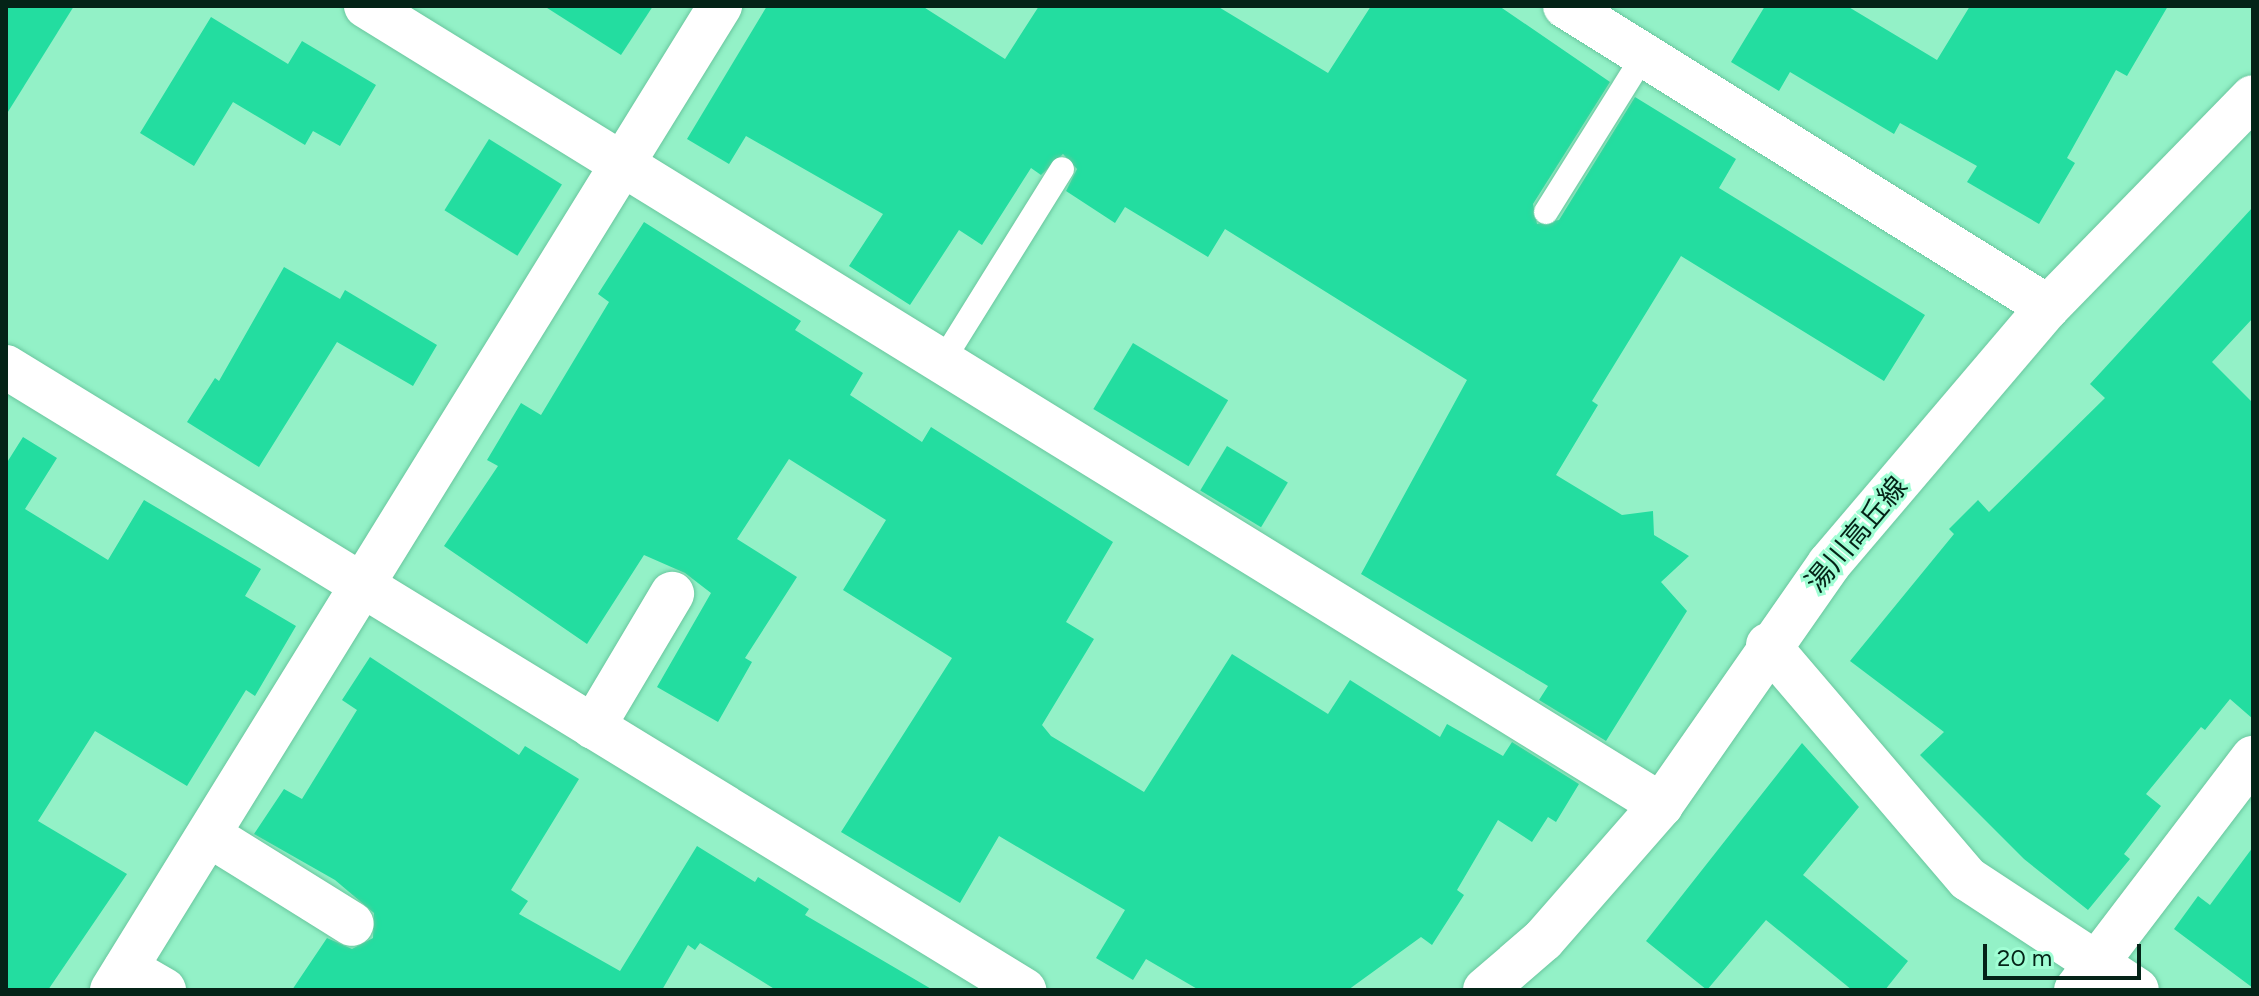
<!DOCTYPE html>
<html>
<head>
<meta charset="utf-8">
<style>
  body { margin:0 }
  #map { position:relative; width:2259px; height:996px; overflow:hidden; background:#93f1c7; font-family:Figtree,"Noto Sans JP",sans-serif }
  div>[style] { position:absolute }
  .building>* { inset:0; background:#23dda0; transform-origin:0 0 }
  .roads { filter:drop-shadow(0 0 2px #69c69e) drop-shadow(0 0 2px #69c69e) }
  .service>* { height:24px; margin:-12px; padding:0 12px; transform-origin:12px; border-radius:12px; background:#fff }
  .minor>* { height:44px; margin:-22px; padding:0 22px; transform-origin:22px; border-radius:22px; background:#fff }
  .tertiary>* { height:44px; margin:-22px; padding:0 22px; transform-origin:22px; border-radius:22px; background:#fff }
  span { translate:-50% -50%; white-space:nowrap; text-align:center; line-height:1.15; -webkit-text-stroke:6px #a0fed4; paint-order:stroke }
  .street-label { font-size:28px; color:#042317 }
  .frame { position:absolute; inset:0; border:8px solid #042317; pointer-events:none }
  .scale { position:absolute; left:1983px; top:944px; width:158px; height:36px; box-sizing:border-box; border:4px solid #042317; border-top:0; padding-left:10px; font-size:24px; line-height:28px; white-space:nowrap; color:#042317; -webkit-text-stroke:6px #a0fed4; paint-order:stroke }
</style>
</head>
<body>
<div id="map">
  <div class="building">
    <div style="clip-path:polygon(6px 6px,74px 6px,6px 115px)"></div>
    <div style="clip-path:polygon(544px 6px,653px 6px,621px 55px)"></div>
    <div style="clip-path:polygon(767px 6px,922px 6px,1005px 59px,1039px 6px,1217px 6px,1328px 73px,1371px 6px,1499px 6px,1610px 82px,1533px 204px,1537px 224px,1559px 220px,1635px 97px,1736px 159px,1719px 188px,1925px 315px,1884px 381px,1681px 256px,1592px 401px,1598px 405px,1556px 475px,1622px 515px,1653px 511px,1654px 535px,1689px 556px,1661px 582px,1687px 611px,1606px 741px,1539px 700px,1548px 686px,1361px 574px,1467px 380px,1225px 229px,1208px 257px,1125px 207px,1115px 223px,1066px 191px,1077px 169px,1063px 154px,1041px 175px,1031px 168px,982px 245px,959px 230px,910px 305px,849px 266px,883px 214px,746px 136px,729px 164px,687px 139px)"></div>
    <div style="clip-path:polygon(1765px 6px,1847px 6px,1937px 60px,1970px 6px,2168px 6px,2127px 76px,2116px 70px,2067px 158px,2075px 163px,2039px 224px,1967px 182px,1977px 166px,1900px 123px,1894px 134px,1790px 72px,1779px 91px,1731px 62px)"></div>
    <div style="clip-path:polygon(211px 17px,288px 64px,302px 41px,376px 85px,340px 146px,313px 131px,305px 145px,233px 102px,194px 166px,140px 133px)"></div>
    <div style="left:489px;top:139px;width:86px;height:84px;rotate:32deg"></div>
    <div style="clip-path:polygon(2253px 207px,2253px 318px,2212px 362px,2253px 403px,2253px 719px,2230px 699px,2205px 730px,2201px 727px,2146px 794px,2161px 806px,2124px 854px,2130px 859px,2088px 910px,2024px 859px,1920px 755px,1944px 732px,1850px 661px,1954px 534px,1949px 529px,1978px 500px,1989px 512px,2105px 398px,2090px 384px)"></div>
    <div style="clip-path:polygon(644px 222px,801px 321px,795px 330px,863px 373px,850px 395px,922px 442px,931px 427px,1113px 542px,1066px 622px,1094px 639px,1042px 725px,1051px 736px,1144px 792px,1232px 654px,1328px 714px,1350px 680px,1440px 737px,1447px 724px,1503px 756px,1512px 742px,1579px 784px,1556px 822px,1548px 817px,1532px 842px,1498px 820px,1457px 890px,1464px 895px,1432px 945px,1421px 937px,1348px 990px,1199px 990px,1146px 959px,1133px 980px,1096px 958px,1125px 910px,999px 836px,960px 903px,841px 832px,952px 658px,843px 590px,886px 520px,789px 459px,737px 539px,797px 577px,745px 658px,752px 662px,718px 722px,657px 687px,711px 593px,685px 573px,644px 555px,587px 644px,444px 546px,498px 466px,487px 460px,521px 403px,541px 415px,609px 302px,598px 294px)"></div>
    <div style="clip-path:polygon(284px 267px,340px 299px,345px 290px,437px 345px,413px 386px,337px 342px,259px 467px,187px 422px,215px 378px,219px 381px)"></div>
    <div style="left:1133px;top:343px;width:111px;height:77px;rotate:31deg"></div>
    <div style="clip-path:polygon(23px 437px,57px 458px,25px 509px,108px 560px,144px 500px,261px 569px,245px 596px,296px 626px,255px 696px,246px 690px,187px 786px,95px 731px,38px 821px,127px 874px,48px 990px,6px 990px,6px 464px)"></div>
    <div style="left:1227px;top:446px;width:71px;height:52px;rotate:31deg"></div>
    <div style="clip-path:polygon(370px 657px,519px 755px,525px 746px,579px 779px,511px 890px,528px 901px,519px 914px,620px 971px,697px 846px,755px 882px,758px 877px,809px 909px,805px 915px,933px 990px,776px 990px,700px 943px,695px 950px,688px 945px,662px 990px,292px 990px,327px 938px,352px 949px,373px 938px,374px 913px,335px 880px,254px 834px,284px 789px,302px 799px,357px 710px,342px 700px)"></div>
    <div style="clip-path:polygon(1802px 743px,1859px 807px,1803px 875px,1908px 961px,1885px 990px,1852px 990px,1766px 920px,1707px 990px,1646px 941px)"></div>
    <div style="clip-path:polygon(2253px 847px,2253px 988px,2174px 929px,2198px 896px,2210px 905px)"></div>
  </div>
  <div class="roads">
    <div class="service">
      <div style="left:1546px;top:212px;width:185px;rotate:-58deg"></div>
      <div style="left:942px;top:362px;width:227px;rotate:-58.1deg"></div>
    </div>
    <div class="minor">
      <div style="left:366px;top:6px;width:1522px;rotate:31.67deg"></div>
      <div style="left:1565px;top:6px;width:569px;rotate:31.93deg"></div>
      <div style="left:6px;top:367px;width:1194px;rotate:31.47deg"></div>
      <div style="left:1768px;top:645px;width:308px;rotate:49.5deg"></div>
      <div style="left:1968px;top:879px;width:202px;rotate:33.3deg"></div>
      <div style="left:593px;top:727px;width:155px;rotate:-59.3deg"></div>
      <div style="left:209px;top:835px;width:168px;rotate:31.9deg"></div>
      <div style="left:126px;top:968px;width:44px;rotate:30.1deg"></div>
      <div style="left:112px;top:990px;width:1157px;rotate:-58.29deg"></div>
      <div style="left:2076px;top:990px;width:292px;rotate:-52.7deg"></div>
    </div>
    <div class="tertiary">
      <div style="left:1485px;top:990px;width:77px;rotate:-40.8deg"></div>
      <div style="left:1543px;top:940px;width:179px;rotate:-48.8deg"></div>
      <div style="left:1661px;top:805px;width:294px;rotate:-55.1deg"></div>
      <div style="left:1829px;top:564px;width:338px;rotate:-49.6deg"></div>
      <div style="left:2048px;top:307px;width:293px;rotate:-45.7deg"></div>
    </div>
  </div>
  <div class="street-label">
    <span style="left:1856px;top:534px;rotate:-50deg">湯川高丘線</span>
  </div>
  <div class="frame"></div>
  <div class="scale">20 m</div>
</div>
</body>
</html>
